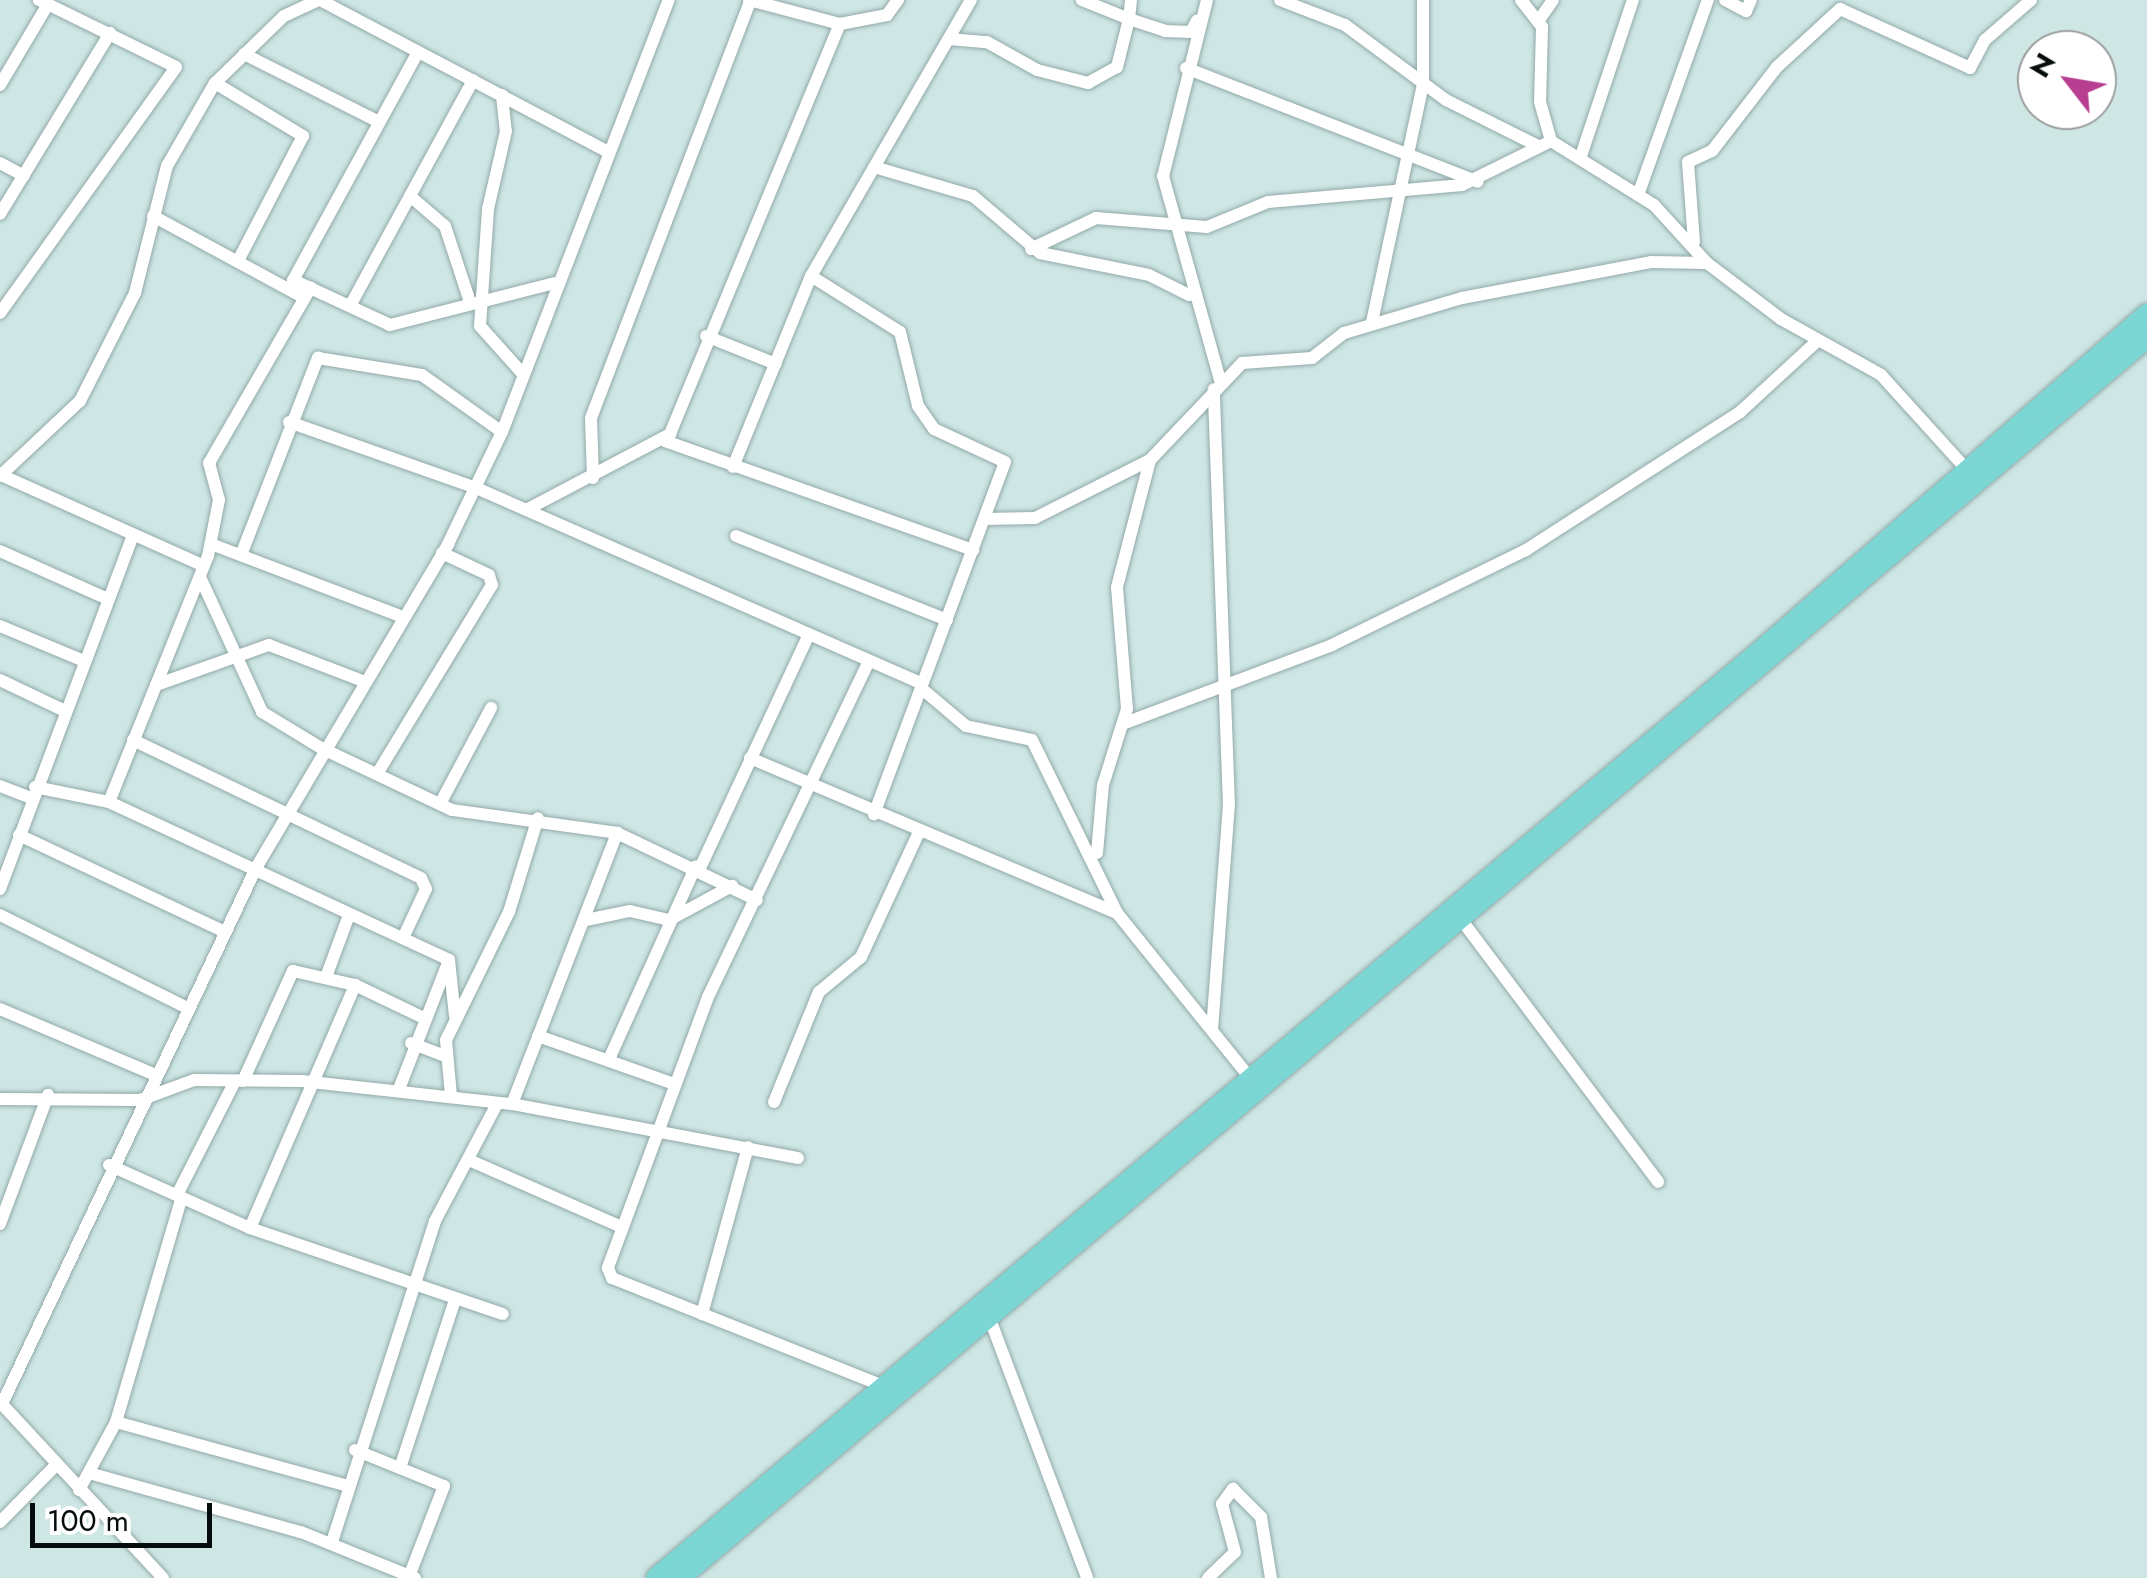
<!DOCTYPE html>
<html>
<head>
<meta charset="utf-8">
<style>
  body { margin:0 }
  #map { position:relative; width:2147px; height:1578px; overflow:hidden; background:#cee7e5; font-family:Jost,sans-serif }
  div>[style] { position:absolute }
  .roads { filter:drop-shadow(0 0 2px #92a9a8) drop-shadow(0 0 2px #92a9a8) }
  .minor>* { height:12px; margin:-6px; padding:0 6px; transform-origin:6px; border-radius:6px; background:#fff }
  .primary>* { height:20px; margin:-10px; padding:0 10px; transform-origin:10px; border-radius:10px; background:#7cd6d4 }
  span { translate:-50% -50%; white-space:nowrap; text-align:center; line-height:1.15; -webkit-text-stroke:8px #fff; paint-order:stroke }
  .north { position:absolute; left:2017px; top:30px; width:100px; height:100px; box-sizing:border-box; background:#fff; border:2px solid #9b9e9e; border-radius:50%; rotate:301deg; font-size:28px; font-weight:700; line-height:40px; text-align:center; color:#060d0d }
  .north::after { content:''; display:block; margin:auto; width:35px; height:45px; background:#b83e91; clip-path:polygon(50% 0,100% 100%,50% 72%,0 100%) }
  .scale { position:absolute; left:30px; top:1503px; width:182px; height:45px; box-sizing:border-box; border:5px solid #060d0d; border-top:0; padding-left:12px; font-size:30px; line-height:35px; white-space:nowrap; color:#060d0d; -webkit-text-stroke:8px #fff; paint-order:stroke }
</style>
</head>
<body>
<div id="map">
  <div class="roads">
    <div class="minor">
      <div style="left:320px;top:0;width:324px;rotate:27.8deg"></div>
      <div style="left:749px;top:0;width:94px;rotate:14.8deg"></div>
      <div style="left:840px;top:24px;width:48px;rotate:-10.8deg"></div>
      <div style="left:887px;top:15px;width:19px;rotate:-54deg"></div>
      <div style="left:1131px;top:0;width:19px;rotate:96deg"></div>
      <div style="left:1129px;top:19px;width:38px;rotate:18deg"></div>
      <div style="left:1165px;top:31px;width:26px;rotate:2deg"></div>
      <div style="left:1191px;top:32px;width:13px;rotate:-63deg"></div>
      <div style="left:1207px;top:0;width:181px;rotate:104deg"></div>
      <div style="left:1163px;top:176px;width:212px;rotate:74.4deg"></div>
      <div style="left:1280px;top:0;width:70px;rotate:21deg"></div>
      <div style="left:1345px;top:25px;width:126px;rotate:36.6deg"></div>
      <div style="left:1446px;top:100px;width:101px;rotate:26.6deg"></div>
      <div style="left:1521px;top:0;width:34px;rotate:52deg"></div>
      <div style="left:1542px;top:27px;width:75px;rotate:91.5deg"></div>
      <div style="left:1540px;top:102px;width:41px;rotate:74.2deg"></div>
      <div style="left:1551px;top:141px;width:121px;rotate:31.9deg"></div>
      <div style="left:1654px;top:205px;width:79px;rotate:47.6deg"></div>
      <div style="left:1707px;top:263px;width:93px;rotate:37.1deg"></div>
      <div style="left:1781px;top:319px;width:115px;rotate:29.2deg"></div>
      <div style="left:1881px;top:375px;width:131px;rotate:47.8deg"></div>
      <div style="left:1725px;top:0;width:24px;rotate:28deg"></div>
      <div style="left:1746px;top:11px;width:12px;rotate:-66deg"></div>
      <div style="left:1539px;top:20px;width:24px;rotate:-55deg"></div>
      <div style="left:949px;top:39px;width:38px;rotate:5deg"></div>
      <div style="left:987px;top:42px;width:57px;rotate:29.2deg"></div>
      <div style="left:1037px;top:70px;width:53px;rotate:14.3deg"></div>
      <div style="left:1088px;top:83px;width:33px;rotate:-29deg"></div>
      <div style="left:1117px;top:67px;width:49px;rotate:-76deg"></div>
      <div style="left:1129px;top:19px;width:51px;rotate:-158deg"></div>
      <div style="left:418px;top:52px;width:260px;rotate:118.7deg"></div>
      <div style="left:293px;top:280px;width:107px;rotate:24.9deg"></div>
      <div style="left:390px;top:325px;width:170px;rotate:-14.3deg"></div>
      <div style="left:244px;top:54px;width:151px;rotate:26.7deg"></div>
      <div style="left:1186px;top:68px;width:313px;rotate:21.3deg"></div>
      <div style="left:215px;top:83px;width:103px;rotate:31.1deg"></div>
      <div style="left:303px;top:136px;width:141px;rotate:117.5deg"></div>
      <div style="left:0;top:85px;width:94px;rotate:-59.3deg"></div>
      <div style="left:502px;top:95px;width:36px;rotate:84deg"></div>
      <div style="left:506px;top:131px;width:80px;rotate:103deg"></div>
      <div style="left:488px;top:209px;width:117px;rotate:93.9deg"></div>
      <div style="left:480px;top:326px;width:63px;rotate:48.2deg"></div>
      <div style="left:1580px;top:159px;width:168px;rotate:-71.6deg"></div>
      <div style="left:0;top:163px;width:27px;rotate:28deg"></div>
      <div style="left:874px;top:167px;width:103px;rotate:16.3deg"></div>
      <div style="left:973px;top:196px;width:88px;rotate:40.4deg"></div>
      <div style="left:1040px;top:253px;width:111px;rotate:11.4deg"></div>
      <div style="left:1149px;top:275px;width:45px;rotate:26.6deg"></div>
      <div style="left:1638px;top:195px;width:207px;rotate:-70.3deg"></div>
      <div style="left:410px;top:196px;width:46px;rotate:40.6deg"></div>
      <div style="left:445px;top:226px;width:77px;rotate:71.8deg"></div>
      <div style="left:0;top:214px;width:212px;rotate:-58.7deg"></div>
      <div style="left:153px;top:216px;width:170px;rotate:28.4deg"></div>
      <div style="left:1694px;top:242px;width:80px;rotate:-94.3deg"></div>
      <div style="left:1688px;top:162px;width:26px;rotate:-25deg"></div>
      <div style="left:1712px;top:151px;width:106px;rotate:-52.3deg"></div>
      <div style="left:1777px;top:67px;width:86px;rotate:-42.6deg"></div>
      <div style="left:1840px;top:9px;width:143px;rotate:24.4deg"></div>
      <div style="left:1970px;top:68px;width:32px;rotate:-62deg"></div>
      <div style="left:1985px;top:40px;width:61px;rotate:-41deg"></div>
      <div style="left:1031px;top:249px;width:72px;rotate:-25.5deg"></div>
      <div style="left:1096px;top:218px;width:111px;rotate:4.6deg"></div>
      <div style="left:1207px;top:227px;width:66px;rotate:-22.3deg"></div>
      <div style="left:1268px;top:202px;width:195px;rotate:-5deg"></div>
      <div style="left:1462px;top:185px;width:99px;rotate:-26.3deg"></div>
      <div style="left:811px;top:276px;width:105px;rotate:32.2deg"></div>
      <div style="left:900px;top:332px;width:76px;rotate:76.3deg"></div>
      <div style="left:918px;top:406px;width:28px;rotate:55deg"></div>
      <div style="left:934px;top:429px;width:78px;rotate:24.9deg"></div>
      <div style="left:1005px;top:462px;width:376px;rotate:110.4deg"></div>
      <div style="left:350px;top:306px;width:257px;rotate:-61.4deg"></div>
      <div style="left:0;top:313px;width:302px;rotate:-54.4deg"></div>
      <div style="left:176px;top:67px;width:153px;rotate:-153.9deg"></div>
      <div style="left:1372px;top:322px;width:243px;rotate:-77.9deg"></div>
      <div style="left:1423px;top:84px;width:84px;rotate:-90deg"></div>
      <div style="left:706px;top:336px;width:75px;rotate:21.8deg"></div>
      <div style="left:289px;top:422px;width:196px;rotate:19.4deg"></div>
      <div style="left:474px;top:487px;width:489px;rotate:23.7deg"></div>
      <div style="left:665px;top:441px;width:327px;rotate:19.5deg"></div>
      <div style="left:733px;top:467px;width:206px;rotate:-67.8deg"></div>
      <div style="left:811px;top:276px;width:319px;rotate:-59.9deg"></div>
      <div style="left:1px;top:475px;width:222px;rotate:24.1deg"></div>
      <div style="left:0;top:476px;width:110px;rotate:-43.2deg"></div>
      <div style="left:80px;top:401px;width:121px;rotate:-63deg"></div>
      <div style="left:135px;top:293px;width:131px;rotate:-75.9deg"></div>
      <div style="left:167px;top:166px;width:96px;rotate:-60deg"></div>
      <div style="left:215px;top:83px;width:96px;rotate:-44.2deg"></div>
      <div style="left:284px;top:16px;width:38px;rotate:-25deg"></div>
      <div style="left:593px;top:478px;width:60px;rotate:-91.9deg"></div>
      <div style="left:591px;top:418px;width:448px;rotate:-69.1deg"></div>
      <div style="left:528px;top:509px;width:161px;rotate:-27.8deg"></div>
      <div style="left:670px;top:434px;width:444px;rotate:-67.5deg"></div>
      <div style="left:985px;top:519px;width:50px;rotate:-1.1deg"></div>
      <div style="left:1035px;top:518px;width:129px;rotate:-26.8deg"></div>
      <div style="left:1150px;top:460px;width:134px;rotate:-46.5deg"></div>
      <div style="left:1242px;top:363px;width:70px;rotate:-4.1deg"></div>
      <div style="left:1312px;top:358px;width:41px;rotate:-38deg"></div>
      <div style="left:1344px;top:333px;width:123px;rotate:-16.5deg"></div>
      <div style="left:1462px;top:298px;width:192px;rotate:-10.8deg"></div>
      <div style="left:1651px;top:262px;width:56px;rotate:1deg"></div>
      <div style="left:736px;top:536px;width:227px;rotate:21.7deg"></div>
      <div style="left:211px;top:544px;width:200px;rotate:20.8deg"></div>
      <div style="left:0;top:551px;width:118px;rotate:24deg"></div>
      <div style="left:241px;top:555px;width:212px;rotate:-68.7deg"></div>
      <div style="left:318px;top:358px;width:105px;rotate:9.3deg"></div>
      <div style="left:422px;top:375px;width:98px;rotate:35.5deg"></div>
      <div style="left:200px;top:577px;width:149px;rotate:65.3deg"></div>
      <div style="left:262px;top:712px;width:69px;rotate:31.4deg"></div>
      <div style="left:321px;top:748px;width:145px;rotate:25.3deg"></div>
      <div style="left:452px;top:810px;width:167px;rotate:7.9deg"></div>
      <div style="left:617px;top:833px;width:155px;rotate:25.6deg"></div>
      <div style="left:0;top:626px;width:91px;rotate:22.6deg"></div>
      <div style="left:868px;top:663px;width:370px;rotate:115.6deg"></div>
      <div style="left:708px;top:997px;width:289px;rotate:110.3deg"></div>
      <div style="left:608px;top:1268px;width:11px;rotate:68deg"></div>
      <div style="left:612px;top:1278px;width:293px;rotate:21.7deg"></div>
      <div style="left:0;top:680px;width:72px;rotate:25.5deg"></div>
      <div style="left:156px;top:685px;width:120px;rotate:-19.5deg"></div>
      <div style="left:269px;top:645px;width:97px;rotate:21deg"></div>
      <div style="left:921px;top:688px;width:59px;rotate:40.2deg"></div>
      <div style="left:966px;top:726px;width:67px;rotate:12deg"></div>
      <div style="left:1032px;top:740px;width:193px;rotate:63.8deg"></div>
      <div style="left:1117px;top:913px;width:212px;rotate:51.1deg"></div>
      <div style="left:1125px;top:723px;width:221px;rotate:-20.6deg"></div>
      <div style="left:1332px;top:645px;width:216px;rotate:-26.1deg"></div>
      <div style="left:1526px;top:550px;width:255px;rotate:-32.8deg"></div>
      <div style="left:1740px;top:412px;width:103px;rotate:-42.6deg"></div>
      <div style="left:133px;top:740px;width:319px;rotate:25.6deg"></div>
      <div style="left:421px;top:878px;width:12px;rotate:66deg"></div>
      <div style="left:426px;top:889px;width:54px;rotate:115.1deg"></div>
      <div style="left:750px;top:758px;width:398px;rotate:22.9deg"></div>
      <div style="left:377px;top:774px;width:221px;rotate:-58.7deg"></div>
      <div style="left:492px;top:585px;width:10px;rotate:-107deg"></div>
      <div style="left:489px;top:575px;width:52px;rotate:-154.9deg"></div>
      <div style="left:0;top:786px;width:33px;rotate:21deg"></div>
      <div style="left:35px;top:787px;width:76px;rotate:11.5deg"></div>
      <div style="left:109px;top:802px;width:375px;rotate:24.9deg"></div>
      <div style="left:449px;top:960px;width:56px;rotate:83.9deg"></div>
      <div style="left:109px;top:802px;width:265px;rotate:-68.1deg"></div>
      <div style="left:208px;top:556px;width:57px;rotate:-78.9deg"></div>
      <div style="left:219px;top:500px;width:38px;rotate:-105deg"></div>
      <div style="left:209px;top:463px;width:203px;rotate:-59.9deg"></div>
      <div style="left:440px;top:804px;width:109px;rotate:-62deg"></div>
      <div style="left:19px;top:835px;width:228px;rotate:25.2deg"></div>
      <div style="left:1097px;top:853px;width:68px;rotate:-85deg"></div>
      <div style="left:1103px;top:785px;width:80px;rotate:-72.5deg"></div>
      <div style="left:1127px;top:709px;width:122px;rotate:-94.7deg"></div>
      <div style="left:1117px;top:587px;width:131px;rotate:-75.4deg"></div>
      <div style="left:700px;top:868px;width:253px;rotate:-65deg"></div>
      <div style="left:0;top:889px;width:376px;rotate:-69.4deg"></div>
      <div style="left:0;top:915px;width:209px;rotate:26.4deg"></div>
      <div style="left:586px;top:920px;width:45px;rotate:-11.6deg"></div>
      <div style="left:630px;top:911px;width:40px;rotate:13deg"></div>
      <div style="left:669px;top:920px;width:72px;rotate:-28.4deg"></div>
      <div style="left:1463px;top:922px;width:325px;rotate:53.1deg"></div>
      <div style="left:326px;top:977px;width:66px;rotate:-69.6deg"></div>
      <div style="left:0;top:1009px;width:166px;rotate:23deg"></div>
      <div style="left:1212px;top:1030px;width:225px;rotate:-85.7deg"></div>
      <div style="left:1229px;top:806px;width:417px;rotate:-92.1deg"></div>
      <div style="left:538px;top:1036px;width:144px;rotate:19.4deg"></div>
      <div style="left:411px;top:1043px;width:34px;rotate:21deg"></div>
      <div style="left:610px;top:1057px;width:209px;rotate:-65.8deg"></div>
      <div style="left:243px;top:1081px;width:121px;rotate:-65.6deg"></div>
      <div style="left:293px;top:971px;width:64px;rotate:12.7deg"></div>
      <div style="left:355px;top:985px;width:76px;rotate:25.6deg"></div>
      <div style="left:399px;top:1089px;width:138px;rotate:-68.8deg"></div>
      <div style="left:451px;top:1096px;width:56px;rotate:-95.1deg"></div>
      <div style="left:446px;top:1040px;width:143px;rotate:-63.8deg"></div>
      <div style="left:509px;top:912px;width:98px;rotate:-72.9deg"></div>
      <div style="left:0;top:1099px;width:140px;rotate:0.4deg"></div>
      <div style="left:140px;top:1100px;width:58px;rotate:-20.3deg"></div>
      <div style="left:194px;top:1080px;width:108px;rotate:0.5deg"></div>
      <div style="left:302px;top:1081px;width:211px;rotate:6.3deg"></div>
      <div style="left:512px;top:1104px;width:291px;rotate:10.7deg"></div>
      <div style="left:774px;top:1102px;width:119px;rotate:-67.8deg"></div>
      <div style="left:819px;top:992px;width:55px;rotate:-39.8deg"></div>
      <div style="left:861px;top:957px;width:138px;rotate:-65.1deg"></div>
      <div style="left:512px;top:1104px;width:291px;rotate:-68.8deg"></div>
      <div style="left:471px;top:1161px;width:164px;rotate:23.7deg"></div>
      <div style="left:109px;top:1165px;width:154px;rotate:24.1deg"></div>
      <div style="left:250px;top:1228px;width:267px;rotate:18.8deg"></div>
      <div style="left:177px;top:1195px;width:126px;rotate:-63deg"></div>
      <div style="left:0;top:1224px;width:138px;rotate:-69.6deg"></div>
      <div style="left:250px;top:1228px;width:265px;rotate:-66.6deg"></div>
      <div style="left:702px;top:1314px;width:173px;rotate:-74.6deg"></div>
      <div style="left:988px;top:1314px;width:282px;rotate:69.4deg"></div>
      <div style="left:0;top:1402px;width:240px;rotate:47.2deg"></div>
      <div style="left:2px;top:1404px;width:593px;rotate:-64.64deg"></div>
      <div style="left:256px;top:868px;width:377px;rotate:-59.3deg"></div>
      <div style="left:448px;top:544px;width:124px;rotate:-64.3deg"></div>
      <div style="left:502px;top:432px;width:463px;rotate:-68.9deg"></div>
      <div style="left:116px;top:1422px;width:237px;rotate:15.4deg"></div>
      <div style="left:355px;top:1450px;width:96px;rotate:22deg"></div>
      <div style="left:444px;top:1486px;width:94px;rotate:111.1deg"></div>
      <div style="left:400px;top:1468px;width:177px;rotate:-71.9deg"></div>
      <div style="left:89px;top:1473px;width:220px;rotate:15.6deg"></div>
      <div style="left:301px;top:1532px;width:123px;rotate:22deg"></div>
      <div style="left:79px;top:1490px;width:77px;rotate:-61.4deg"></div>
      <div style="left:116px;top:1422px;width:234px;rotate:-73.7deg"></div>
      <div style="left:0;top:1522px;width:80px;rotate:-45.5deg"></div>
      <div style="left:332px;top:1542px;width:337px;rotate:-72.2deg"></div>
      <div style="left:435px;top:1221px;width:132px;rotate:-62.1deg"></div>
      <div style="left:1208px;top:1578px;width:37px;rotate:-44deg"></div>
      <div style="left:1235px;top:1552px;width:50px;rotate:-105.2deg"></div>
      <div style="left:1222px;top:1504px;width:19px;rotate:-54deg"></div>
      <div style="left:1233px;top:1489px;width:40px;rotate:45deg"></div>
      <div style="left:1261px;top:1517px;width:62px;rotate:80.7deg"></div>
    </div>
    <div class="primary">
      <div style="left:656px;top:1578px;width:1442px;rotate:-40.02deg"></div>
      <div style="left:1760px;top:651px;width:513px;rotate:-41.05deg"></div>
      <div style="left:680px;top:1578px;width:1921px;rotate:-40.21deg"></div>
    </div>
  </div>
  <div class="north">N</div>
  <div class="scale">100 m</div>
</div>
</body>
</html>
